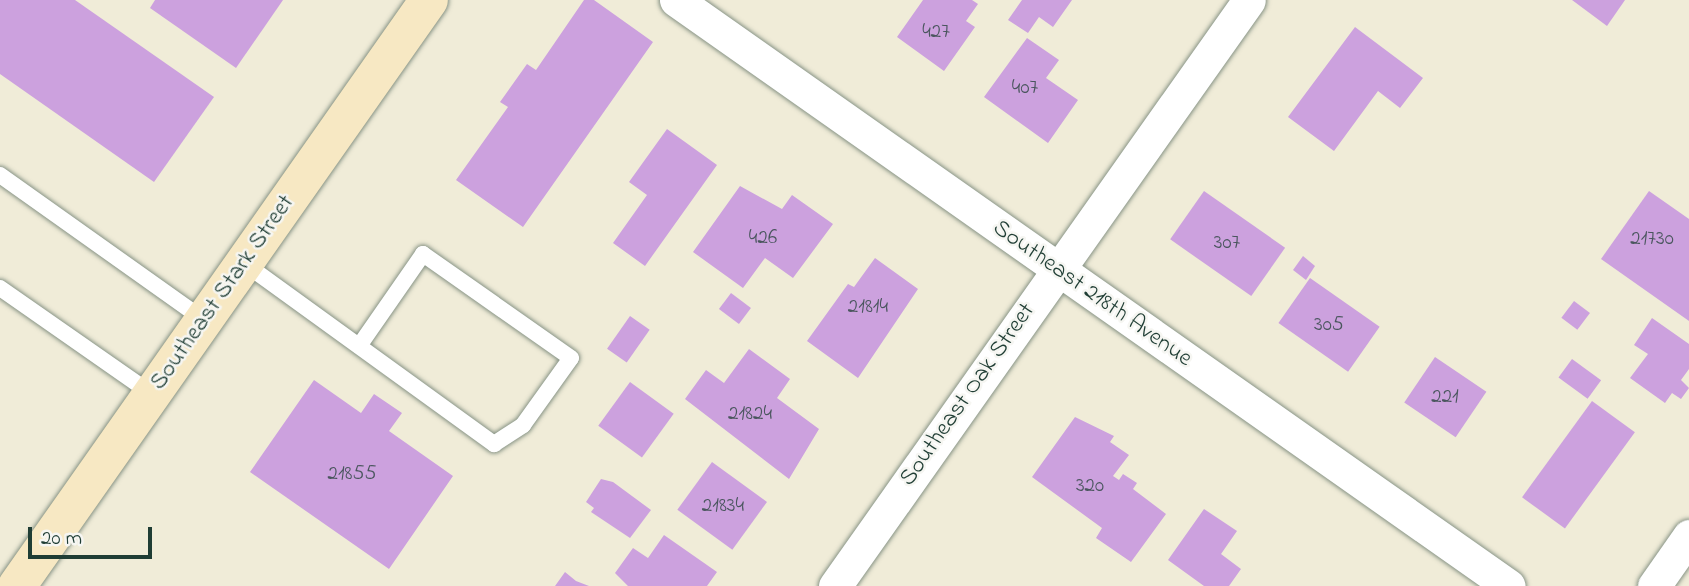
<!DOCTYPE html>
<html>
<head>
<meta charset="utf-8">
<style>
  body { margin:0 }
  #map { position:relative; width:1689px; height:586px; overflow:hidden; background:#f0ecd8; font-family:"Indie Flower",sans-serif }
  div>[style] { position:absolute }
  .building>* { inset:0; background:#cca1de; transform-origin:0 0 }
  .roads { filter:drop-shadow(0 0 2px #889486) drop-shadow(0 0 2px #889486) }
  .service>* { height:16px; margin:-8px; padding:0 8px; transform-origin:8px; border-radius:8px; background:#fff }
  .minor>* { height:33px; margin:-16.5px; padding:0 16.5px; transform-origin:16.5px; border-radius:16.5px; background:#fff }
  .secondary>* { height:38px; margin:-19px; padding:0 19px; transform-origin:19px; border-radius:19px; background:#f7e8c3 }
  span { translate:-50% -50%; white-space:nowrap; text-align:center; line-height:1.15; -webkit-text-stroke:5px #f6f6f2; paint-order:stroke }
  .number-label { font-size:21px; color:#4a565e }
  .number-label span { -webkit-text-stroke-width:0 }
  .street-label { font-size:24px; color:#1f3d34 }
  .scale { position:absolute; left:28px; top:527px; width:124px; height:32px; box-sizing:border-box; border:4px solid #1f3d34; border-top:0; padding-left:9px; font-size:21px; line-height:24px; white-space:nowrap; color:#1f3d34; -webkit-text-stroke:5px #f6f6f2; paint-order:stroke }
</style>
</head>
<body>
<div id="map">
  <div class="building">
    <div style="clip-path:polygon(0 0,75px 0,214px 97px,154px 182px,0 74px)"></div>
    <div style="clip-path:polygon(155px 0,283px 0,236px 68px,150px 8px)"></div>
    <div style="clip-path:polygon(584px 0,594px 0,653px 42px,523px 227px,456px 180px,508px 107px,500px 102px,527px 64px,536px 70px)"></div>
    <div style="clip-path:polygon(923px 0,972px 0,978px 4px,966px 21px,975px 27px,944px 71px,897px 37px)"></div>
    <div style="clip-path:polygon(1022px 0,1072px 0,1053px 27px,1039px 17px,1028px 33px,1008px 20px)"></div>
    <div style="clip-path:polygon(1572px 0,1625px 0,1607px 26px)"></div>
    <div style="clip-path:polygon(1355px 27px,1423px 78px,1400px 108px,1378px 91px,1334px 151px,1288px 117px)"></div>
    <div style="clip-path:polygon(1027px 38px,1059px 60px,1046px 78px,1078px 100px,1048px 143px,984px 97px)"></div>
    <div style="clip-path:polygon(667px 129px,717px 165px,645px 266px,613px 243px,647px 195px,629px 182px)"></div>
    <div style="clip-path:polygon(740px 186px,782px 209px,792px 195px,833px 224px,793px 278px,765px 258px,743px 288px,693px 252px)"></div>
    <div style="left:1204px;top:191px;width:99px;height:59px;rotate:35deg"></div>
    <div style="clip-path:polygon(1649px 191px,1689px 219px,1689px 321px,1601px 259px)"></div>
    <div style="clip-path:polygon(1303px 256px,1315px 266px,1306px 280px,1293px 270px)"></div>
    <div style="clip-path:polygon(875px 258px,918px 289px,858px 378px,807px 341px,848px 284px,854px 287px)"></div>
    <div style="left:1310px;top:278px;width:85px;height:55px;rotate:35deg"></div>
    <div style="left:731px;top:293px;width:25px;height:20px;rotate:37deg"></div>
    <div style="left:1574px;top:301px;width:20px;height:21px;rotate:37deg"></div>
    <div style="left:630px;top:316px;width:24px;height:40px;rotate:35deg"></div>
    <div style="clip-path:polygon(1652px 318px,1689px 344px,1689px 369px,1681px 380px,1689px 388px,1681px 399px,1672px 393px,1665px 403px,1630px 378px,1648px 354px,1634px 345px)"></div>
    <div style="clip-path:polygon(749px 349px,790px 379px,777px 398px,819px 429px,789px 479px,685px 399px,706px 370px,724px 383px)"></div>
    <div style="left:1435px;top:357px;width:62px;height:55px;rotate:34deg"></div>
    <div style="left:1572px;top:359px;width:36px;height:23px;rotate:36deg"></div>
    <div style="clip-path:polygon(314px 380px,361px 413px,374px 394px,402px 413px,389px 431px,453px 476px,389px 569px,250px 472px)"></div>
    <div style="left:630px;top:382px;width:54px;height:54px;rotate:36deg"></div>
    <div style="left:1592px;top:401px;width:53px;height:119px;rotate:36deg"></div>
    <div style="clip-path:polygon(1075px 417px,1114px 436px,1110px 442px,1129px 455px,1113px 476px,1119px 480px,1123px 474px,1137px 483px,1133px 489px,1166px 514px,1131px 562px,1096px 538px,1102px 528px,1032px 477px)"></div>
    <div style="left:712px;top:462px;width:68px;height:59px;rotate:36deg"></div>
    <div style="clip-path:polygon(601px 479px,613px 482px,651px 510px,630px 538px,591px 512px,594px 508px,586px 502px)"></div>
    <div style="clip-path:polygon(1204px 509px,1237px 531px,1221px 554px,1241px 569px,1229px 586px,1204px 586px,1168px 560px)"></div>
    <div style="clip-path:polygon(664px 535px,717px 572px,707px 586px,628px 586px,615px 573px,633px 548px,648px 558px)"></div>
    <div style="clip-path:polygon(565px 572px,576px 581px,589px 586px,555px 586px)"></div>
  </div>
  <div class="roads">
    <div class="service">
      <div style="left:0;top:175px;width:250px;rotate:35.4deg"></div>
      <div style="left:244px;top:263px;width:309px;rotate:35.9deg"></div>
      <div style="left:494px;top:444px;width:35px;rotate:-33deg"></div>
      <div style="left:523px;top:425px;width:82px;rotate:-54.4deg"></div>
      <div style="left:571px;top:358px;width:181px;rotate:-144.9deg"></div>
      <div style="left:423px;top:254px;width:112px;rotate:124.8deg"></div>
      <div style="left:0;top:288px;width:185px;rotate:34.9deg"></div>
    </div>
    <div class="minor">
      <div style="left:676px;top:0;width:1018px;rotate:35.13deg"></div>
      <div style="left:835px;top:586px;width:717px;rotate:-54.76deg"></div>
      <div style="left:1654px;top:586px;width:61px;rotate:-55deg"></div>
    </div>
    <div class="secondary">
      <div style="left:17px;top:586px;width:716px;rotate:-54.89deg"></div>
    </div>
  </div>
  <div class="number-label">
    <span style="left:936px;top:32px">427</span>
    <span style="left:1025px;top:88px">407</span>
    <span style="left:763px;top:238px">426</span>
    <span style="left:1652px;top:239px">21730</span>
    <span style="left:1227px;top:243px">307</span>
    <span style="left:868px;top:307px">21814</span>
    <span style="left:1329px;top:325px">305</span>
    <span style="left:1445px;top:397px">221</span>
    <span style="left:750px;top:414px">21824</span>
    <span style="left:352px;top:474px">21855</span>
    <span style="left:1090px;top:486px">320</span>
    <span style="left:723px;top:506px">21834</span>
  </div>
  <div class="street-label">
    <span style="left:223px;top:293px;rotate:-55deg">Southeast Stark Street</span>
    <span style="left:1092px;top:294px;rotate:35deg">Southeast 218th Avenue</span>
    <span style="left:968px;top:395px;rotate:-55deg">Southeast Oak Street</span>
  </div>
  <div class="scale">20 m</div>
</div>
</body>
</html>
